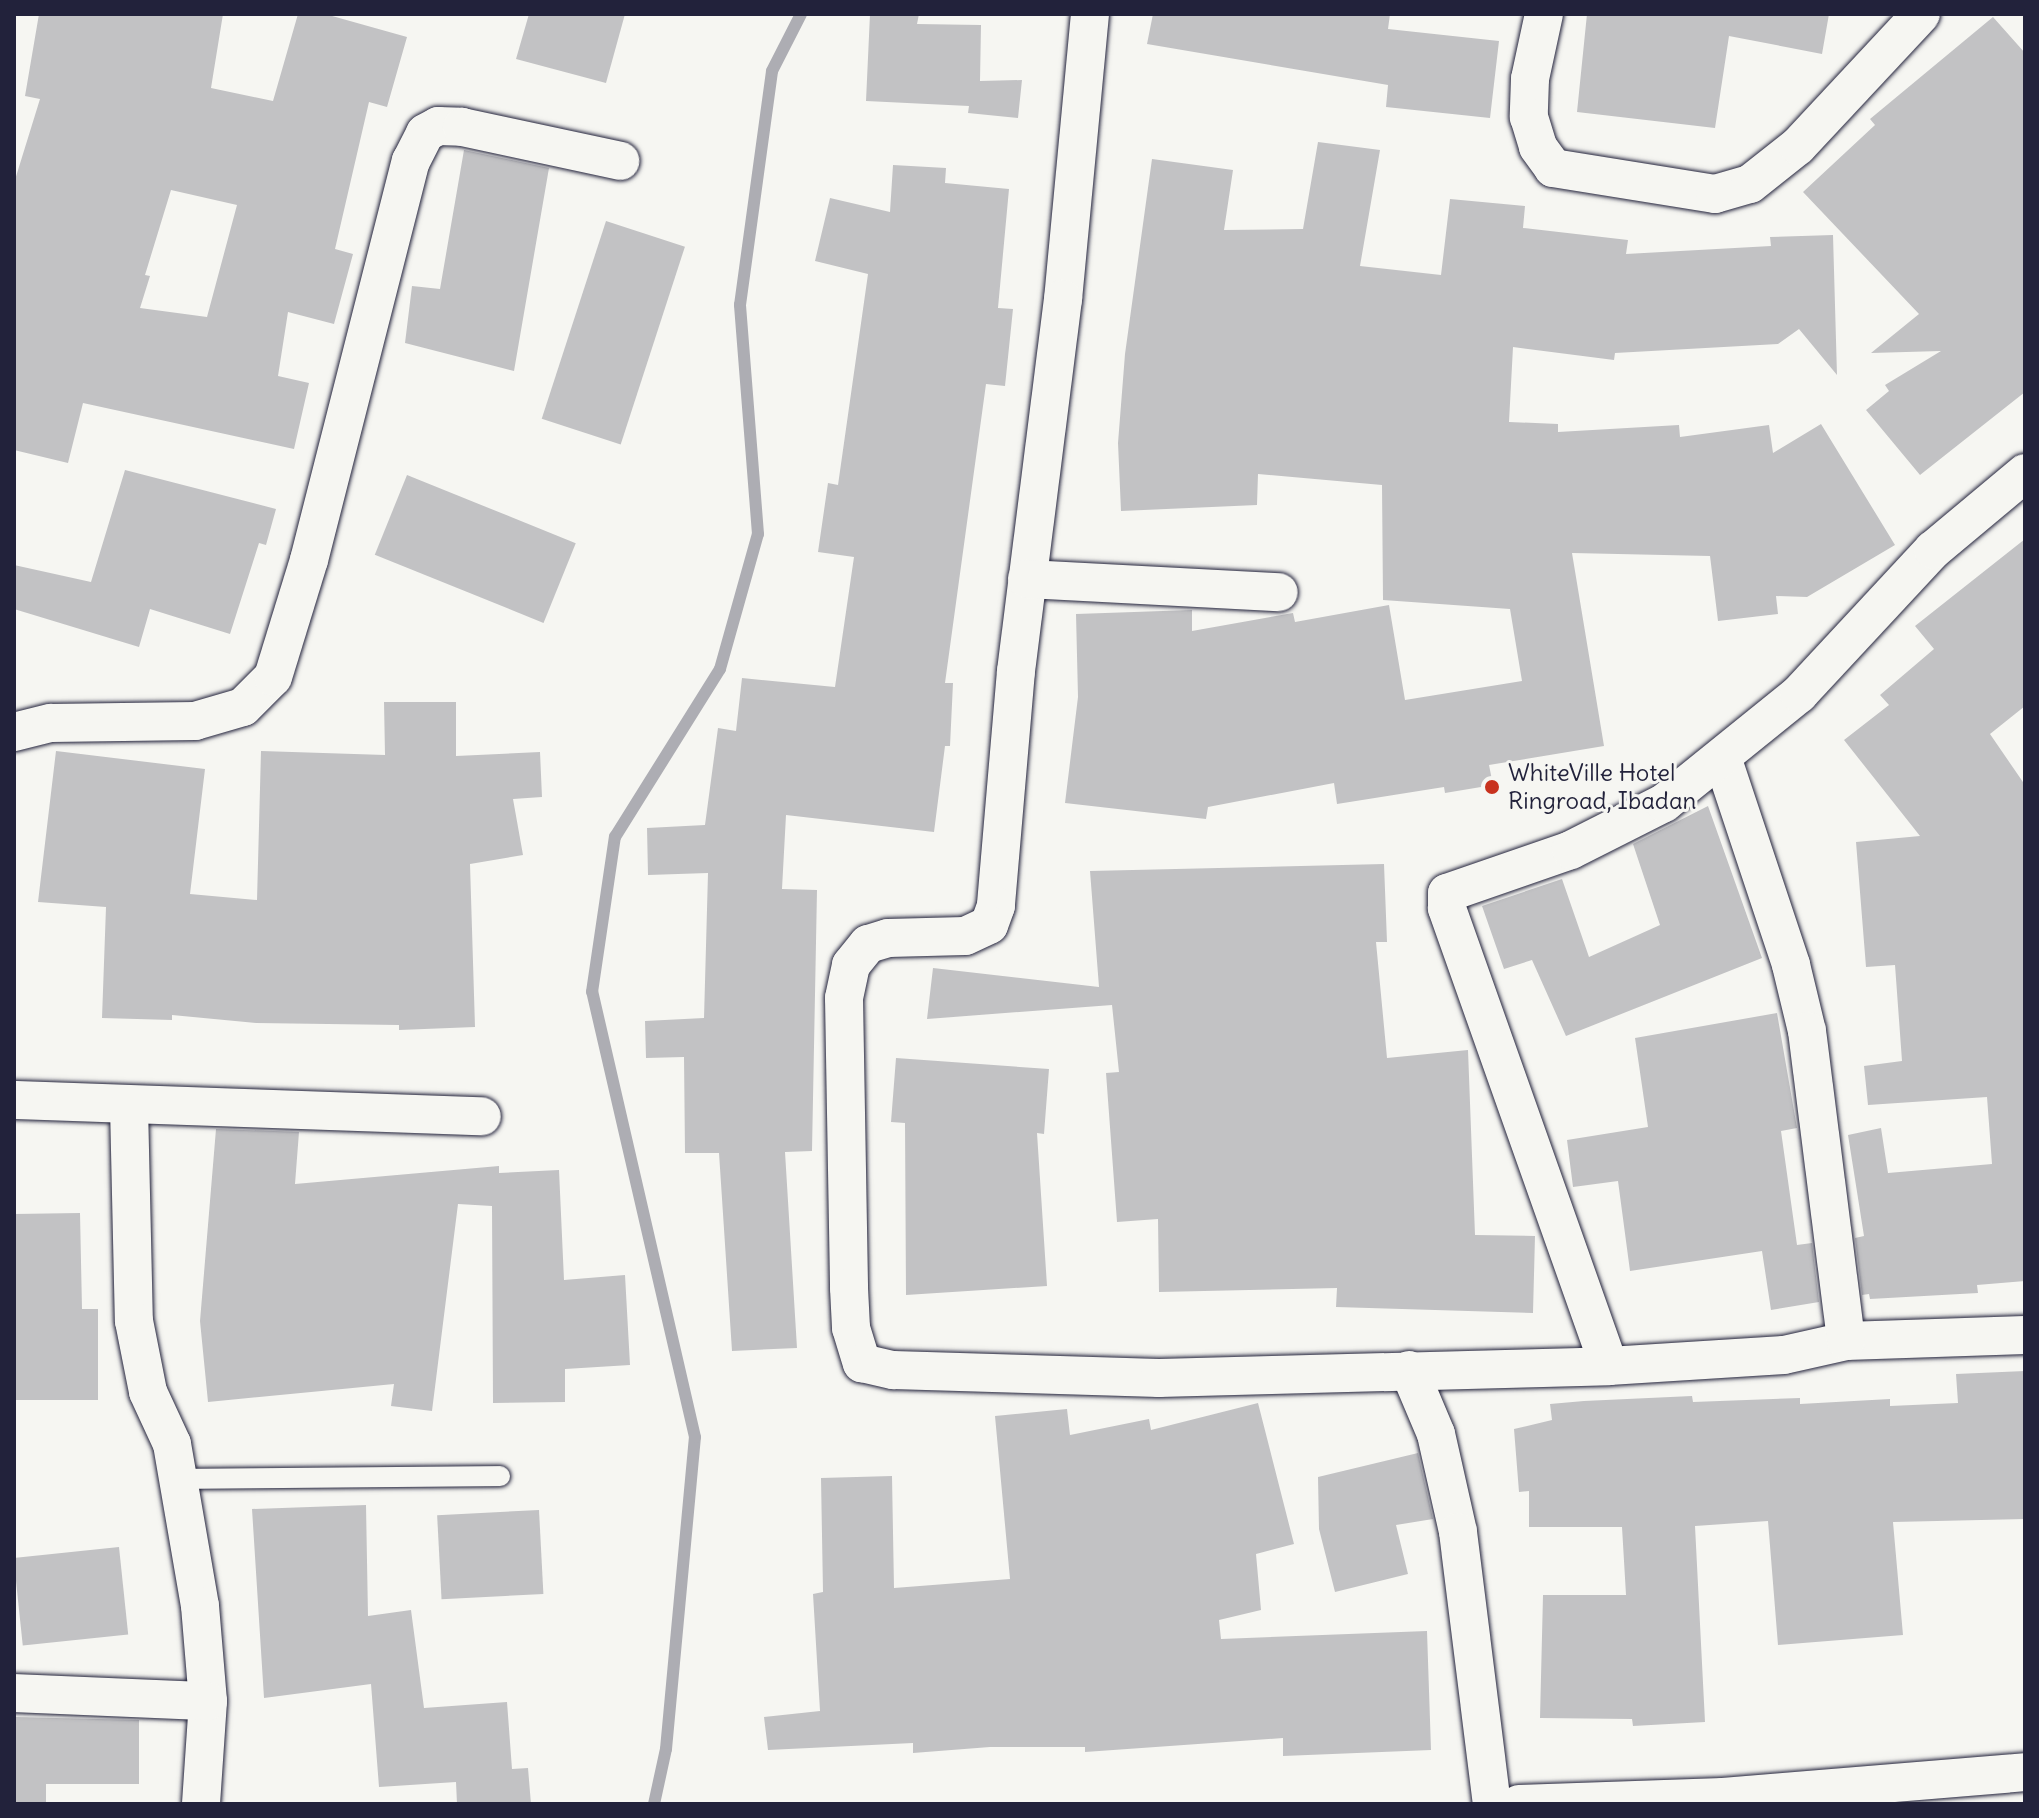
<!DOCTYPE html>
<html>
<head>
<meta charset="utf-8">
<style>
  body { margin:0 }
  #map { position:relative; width:2039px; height:1818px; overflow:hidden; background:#f6f6f2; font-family:Delius,sans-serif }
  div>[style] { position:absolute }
  .stream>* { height:12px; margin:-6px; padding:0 6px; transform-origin:6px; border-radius:6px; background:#adadb3 }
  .building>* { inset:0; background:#c2c2c4; transform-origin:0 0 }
  .roads { filter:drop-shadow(0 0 2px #22223b) drop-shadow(0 0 2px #22223b) }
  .service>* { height:20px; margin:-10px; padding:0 10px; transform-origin:10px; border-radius:10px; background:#f6f6f2 }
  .minor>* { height:38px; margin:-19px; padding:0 19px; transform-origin:19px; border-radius:19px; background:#f6f6f2 }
  .dots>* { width:22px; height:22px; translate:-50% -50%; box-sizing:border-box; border:4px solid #f6f6f2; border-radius:50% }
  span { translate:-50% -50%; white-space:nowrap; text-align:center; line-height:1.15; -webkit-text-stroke:6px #f6f6f2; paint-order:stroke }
  .poi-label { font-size:24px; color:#22223b }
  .left { translate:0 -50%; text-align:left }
  .frame { position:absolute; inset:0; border:16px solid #22223b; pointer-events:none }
</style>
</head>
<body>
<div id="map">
  <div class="stream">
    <div style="left:654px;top:1804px;width:56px;rotate:-77.7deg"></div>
    <div style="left:666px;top:1749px;width:313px;rotate:-84.7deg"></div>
    <div style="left:695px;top:1437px;width:457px;rotate:-103deg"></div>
    <div style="left:592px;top:992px;width:157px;rotate:-81.6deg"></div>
    <div style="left:615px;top:837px;width:198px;rotate:-58deg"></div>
    <div style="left:720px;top:669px;width:140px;rotate:-74.3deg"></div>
    <div style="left:758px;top:534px;width:230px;rotate:-94.5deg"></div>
    <div style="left:740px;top:305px;width:236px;rotate:-82.2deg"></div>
    <div style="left:772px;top:71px;width:64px;rotate:-63deg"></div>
  </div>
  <div class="building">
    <div style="clip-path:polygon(evenodd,39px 14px,223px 14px,211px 88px,273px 101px,298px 14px,325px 14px,407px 37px,387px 107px,369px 102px,335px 249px,353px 254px,334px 324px,288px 312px,278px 376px,309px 383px,294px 449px,83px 403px,68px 463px,14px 450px,14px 183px,40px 99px,25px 96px,39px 14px,171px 190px,237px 205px,207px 317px,140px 308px,150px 276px,145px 275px,171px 190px)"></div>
    <div style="clip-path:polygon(529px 14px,625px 14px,606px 83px,516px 59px)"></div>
    <div style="clip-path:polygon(870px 14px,919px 14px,917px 24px,981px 25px,980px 81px,1022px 80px,1018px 118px,968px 113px,969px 106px,866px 101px)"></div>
    <div style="clip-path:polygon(1153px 14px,1390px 14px,1388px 29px,1499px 41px,1490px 118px,1386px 107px,1388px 85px,1147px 44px)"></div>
    <div style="clip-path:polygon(1587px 14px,1829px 14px,1822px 54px,1729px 36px,1715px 128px,1577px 112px)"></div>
    <div style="clip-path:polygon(1993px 17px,2025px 53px,2025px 392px,1920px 475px,1866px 410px,1889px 391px,1885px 385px,1941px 351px,1871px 353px,1919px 314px,1803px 192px,1875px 125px,1870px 119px)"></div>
    <div style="clip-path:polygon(1318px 142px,1380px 150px,1360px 266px,1441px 275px,1450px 199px,1525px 206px,1523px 228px,1628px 240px,1626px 254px,1771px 246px,1770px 237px,1833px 235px,1837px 375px,1799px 329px,1778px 344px,1615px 353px,1614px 360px,1513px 347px,1509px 422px,1558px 424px,1558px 432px,1679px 425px,1680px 437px,1769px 425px,1773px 453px,1821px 424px,1895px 545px,1807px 597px,1776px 596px,1778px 614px,1718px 621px,1710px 556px,1572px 553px,1604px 746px,1489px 765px,1493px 785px,1445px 793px,1444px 787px,1337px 804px,1334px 783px,1208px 807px,1206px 819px,1065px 803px,1078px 697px,1076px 614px,1192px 610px,1192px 631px,1293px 613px,1295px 622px,1389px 605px,1405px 700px,1522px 681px,1510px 609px,1383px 600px,1382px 485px,1258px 474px,1257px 505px,1121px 511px,1118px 443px,1125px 354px,1152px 159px,1233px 170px,1224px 230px,1303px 229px)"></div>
    <div style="clip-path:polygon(464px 150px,549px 168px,514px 371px,405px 343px,412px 286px,440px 289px)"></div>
    <div style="clip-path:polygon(893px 165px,946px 168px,945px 183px,1009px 189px,998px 308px,1013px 309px,1005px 386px,986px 384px,945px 683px,953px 683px,950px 746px,945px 746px,934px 832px,786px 815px,782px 889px,817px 890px,812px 1151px,785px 1152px,797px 1348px,732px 1351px,719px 1153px,685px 1153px,684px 1057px,646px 1058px,645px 1021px,704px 1018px,708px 873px,648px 875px,647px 828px,705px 825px,718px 728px,736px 731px,742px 678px,835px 687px,854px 557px,818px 552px,828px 483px,838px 485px,868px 274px,815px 261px,830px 198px,890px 212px)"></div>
    <div style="left:606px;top:221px;width:83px;height:208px;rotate:18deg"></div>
    <div style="clip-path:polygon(125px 470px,276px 509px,266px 545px,259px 543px,230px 634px,150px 609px,139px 647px,14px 609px,14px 565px,91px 582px)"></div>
    <div style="left:407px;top:475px;width:182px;height:86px;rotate:22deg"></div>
    <div style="clip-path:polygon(2025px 539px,2025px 706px,1990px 734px,2025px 785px,2025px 1281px,1977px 1285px,1978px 1293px,1870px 1299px,1869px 1294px,1862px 1295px,1855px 1238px,1864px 1236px,1848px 1135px,1881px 1128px,1888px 1173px,1992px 1164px,1987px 1097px,1868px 1105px,1864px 1066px,1902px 1061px,1895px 965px,1866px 967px,1856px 842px,1920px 836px,1844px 740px,1889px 705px,1880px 695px,1934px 649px,1915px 626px)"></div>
    <div style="clip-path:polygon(384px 702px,456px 702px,456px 756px,540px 752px,542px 797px,513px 799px,523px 855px,470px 864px,475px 1027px,399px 1030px,399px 1025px,256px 1023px,172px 1015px,172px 1020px,102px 1018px,106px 907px,38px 902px,56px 751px,205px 769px,190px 894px,257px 900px,261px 751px,385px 755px)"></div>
    <div style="clip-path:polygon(1708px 806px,1762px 958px,1566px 1036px,1532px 960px,1504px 969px,1482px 906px,1562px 879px,1589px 957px,1660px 925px,1633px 844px)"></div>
    <div style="clip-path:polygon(1384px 864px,1387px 942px,1376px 942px,1387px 1058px,1468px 1050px,1475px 1235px,1535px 1236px,1533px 1313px,1336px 1307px,1337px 1288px,1159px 1292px,1158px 1219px,1117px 1222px,1106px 1073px,1119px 1072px,1112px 1005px,927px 1019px,933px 968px,1099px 987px,1090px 871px)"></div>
    <div style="clip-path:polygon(1777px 1013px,1797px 1128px,1781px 1131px,1797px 1245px,1812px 1243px,1819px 1302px,1771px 1310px,1762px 1251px,1630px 1271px,1618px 1181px,1573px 1187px,1567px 1140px,1648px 1127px,1635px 1038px)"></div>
    <div style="clip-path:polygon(896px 1058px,1049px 1069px,1044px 1134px,1037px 1133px,1047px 1286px,906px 1295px,905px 1123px,891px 1122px)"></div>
    <div style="clip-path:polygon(216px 1129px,299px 1132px,295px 1184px,499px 1166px,499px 1173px,559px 1170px,564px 1280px,625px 1275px,630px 1365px,565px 1369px,565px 1402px,493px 1403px,492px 1206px,458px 1204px,432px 1411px,391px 1406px,394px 1384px,208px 1402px,200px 1321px)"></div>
    <div style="clip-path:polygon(80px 1213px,82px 1309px,98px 1309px,98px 1400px,14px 1400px,14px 1214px)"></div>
    <div style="clip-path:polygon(2025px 1371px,2025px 1519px,1893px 1522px,1903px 1635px,1778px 1645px,1768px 1521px,1695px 1526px,1705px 1722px,1633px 1726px,1632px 1719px,1540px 1718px,1543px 1595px,1626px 1595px,1622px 1527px,1529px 1527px,1529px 1491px,1519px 1492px,1514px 1429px,1552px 1420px,1550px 1404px,1584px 1401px,1692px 1396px,1693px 1402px,1800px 1398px,1800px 1404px,1890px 1399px,1890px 1406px,1958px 1403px,1956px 1374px)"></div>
    <div style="clip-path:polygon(1258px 1403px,1294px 1544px,1256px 1554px,1261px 1610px,1219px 1620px,1221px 1639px,1427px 1631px,1431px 1750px,1283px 1756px,1283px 1738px,1085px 1752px,1085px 1747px,990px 1747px,913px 1753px,913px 1743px,768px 1750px,764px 1717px,820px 1711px,813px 1594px,823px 1592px,821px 1478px,892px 1476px,894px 1588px,1010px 1579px,995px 1416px,1067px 1409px,1070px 1435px,1149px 1419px,1151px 1430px)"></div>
    <div style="clip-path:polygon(1418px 1453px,1433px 1519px,1396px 1525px,1408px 1574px,1335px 1592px,1319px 1529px,1318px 1477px)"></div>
    <div style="clip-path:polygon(366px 1505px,368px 1616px,411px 1610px,424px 1708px,507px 1702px,512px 1769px,528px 1768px,531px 1804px,457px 1804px,456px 1782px,379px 1787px,371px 1684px,264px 1698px,252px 1509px)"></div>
    <div style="left:539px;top:1510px;width:84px;height:102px;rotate:87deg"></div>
    <div style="left:119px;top:1547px;width:88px;height:106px;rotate:84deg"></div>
    <div style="clip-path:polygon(14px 1717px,139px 1720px,139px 1784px,46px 1784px,46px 1804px,14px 1804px)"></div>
  </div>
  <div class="roads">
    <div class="service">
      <div style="left:180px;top:1479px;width:320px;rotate:-0.5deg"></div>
    </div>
    <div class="minor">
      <div style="left:1090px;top:14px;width:286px;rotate:95.4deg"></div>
      <div style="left:1063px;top:299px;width:375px;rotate:97.2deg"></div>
      <div style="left:1016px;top:671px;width:236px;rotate:94.9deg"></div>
      <div style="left:996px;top:906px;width:20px;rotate:110deg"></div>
      <div style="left:989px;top:925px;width:26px;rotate:155deg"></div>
      <div style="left:965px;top:936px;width:77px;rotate:178.5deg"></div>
      <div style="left:888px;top:938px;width:21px;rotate:163deg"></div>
      <div style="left:868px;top:944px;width:27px;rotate:129deg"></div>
      <div style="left:851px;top:965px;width:34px;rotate:102deg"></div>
      <div style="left:844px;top:998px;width:290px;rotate:89deg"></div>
      <div style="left:849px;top:1288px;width:40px;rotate:87.1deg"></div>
      <div style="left:851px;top:1328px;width:37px;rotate:73deg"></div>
      <div style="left:862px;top:1363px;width:32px;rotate:13deg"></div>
      <div style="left:893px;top:1370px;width:266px;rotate:1.7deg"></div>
      <div style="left:1159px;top:1378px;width:450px;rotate:-1.5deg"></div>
      <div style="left:1609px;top:1366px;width:175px;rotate:-3.6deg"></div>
      <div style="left:1784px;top:1355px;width:64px;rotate:-12.7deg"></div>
      <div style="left:1846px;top:1341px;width:179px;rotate:-1.9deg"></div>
      <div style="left:1544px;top:14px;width:66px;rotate:102.2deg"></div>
      <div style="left:1530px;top:79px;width:38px;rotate:92deg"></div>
      <div style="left:1529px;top:117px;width:31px;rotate:73deg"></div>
      <div style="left:1538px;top:147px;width:26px;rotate:54deg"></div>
      <div style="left:1553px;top:168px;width:164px;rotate:9.1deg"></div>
      <div style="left:1715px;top:194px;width:36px;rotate:-16deg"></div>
      <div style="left:1750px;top:184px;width:61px;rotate:-38.4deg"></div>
      <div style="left:1798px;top:146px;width:180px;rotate:-47deg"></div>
      <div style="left:1027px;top:579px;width:252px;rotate:3deg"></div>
      <div style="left:14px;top:732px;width:38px;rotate:-14deg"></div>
      <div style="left:51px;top:723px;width:144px;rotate:-0.8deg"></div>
      <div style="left:195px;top:721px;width:50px;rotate:-16.3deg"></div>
      <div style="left:243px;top:707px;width:42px;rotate:-45deg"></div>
      <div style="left:273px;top:677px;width:122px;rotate:-72.9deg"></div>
      <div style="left:309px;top:560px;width:412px;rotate:-75.7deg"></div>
      <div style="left:411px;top:161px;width:31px;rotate:-63deg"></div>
      <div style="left:425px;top:133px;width:15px;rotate:-28deg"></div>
      <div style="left:438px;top:126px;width:24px;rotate:2deg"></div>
      <div style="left:462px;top:127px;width:162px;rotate:12.1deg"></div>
      <div style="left:1723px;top:760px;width:216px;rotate:71.6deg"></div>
      <div style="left:1791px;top:965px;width:68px;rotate:76.4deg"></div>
      <div style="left:1807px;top:1031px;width:312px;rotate:82.8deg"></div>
      <div style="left:14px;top:1100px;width:468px;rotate:2deg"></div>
      <div style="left:129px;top:1106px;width:215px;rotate:88.7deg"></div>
      <div style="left:134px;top:1321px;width:72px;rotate:78.8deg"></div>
      <div style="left:148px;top:1392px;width:57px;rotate:65.2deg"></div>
      <div style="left:172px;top:1444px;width:164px;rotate:80.2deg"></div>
      <div style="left:200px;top:1606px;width:95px;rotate:85.2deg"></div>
      <div style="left:208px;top:1701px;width:103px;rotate:93.9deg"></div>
      <div style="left:1609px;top:1366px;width:486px;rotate:-109.5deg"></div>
      <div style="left:1447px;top:908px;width:15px;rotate:-90deg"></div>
      <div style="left:1447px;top:893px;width:131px;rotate:-19.1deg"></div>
      <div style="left:1571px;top:850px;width:104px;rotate:-26.8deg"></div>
      <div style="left:1664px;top:803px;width:174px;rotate:-38.9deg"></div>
      <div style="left:1799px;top:694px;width:197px;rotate:-47.1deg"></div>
      <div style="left:1933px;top:550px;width:120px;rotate:-39.9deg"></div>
      <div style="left:1409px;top:1370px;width:69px;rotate:67.1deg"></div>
      <div style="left:1436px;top:1434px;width:100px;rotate:77.3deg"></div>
      <div style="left:1458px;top:1532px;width:274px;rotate:82.9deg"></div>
      <div style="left:14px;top:1693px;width:194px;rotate:2.4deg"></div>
      <div style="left:1519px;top:1804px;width:204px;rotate:-2deg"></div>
      <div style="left:1723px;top:1797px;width:303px;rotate:-4.7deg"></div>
    </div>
  </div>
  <div class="dots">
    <div style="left:1492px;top:787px;background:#c8321e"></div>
  </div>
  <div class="poi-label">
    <span class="left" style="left:1508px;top:787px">WhiteVille Hotel<br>Ringroad, Ibadan</span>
  </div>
  <div class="frame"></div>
</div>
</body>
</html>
